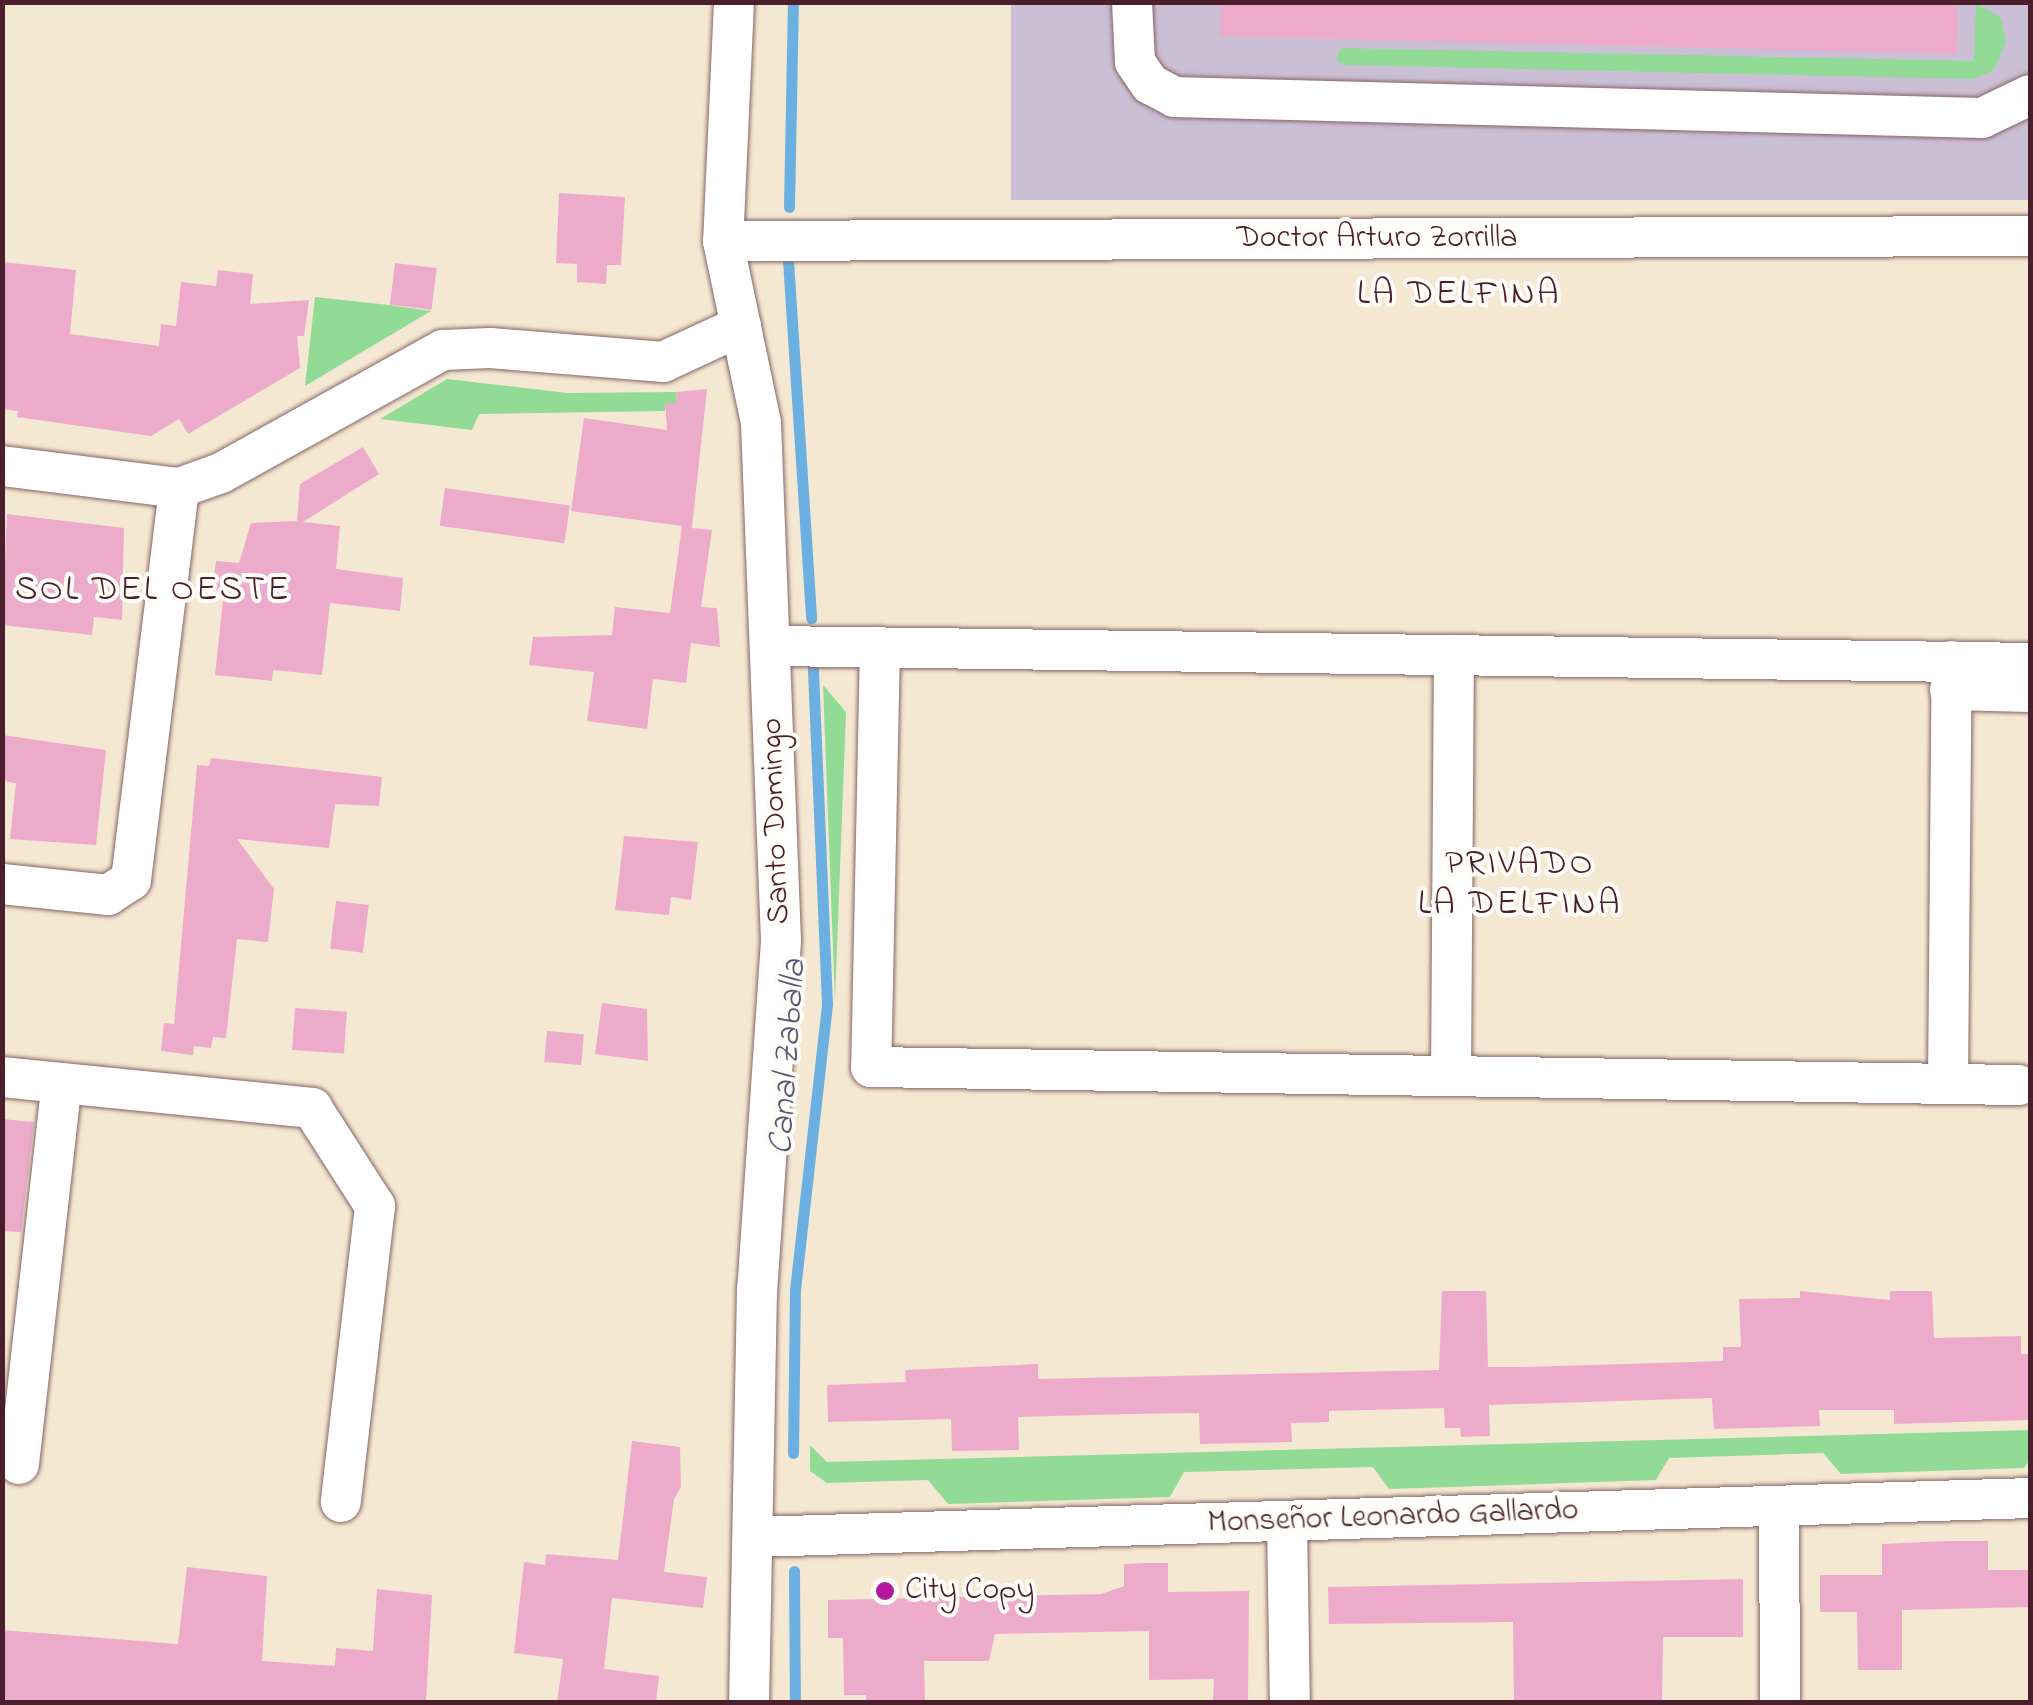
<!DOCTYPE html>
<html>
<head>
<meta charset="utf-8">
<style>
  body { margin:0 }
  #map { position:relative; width:2033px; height:1705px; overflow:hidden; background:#f5e8d2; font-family:"Indie Flower",sans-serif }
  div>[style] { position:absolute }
  .industrial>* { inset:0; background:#cbbfd5; transform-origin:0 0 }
  .green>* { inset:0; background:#91db96 }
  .stream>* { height:11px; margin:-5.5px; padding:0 5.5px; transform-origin:5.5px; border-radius:5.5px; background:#6bb0e1 }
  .building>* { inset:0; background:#edabcc; transform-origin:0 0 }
  .roads { filter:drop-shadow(0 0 2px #866565) drop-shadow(0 0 2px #866565) }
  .street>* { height:40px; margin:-20px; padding:0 20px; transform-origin:20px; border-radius:20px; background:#fff }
  .dots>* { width:28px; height:28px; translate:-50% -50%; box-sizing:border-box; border:5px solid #fdfcf7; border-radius:50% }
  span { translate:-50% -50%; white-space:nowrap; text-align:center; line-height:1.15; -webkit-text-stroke:8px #fdfcf7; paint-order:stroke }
  .street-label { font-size:32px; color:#4a1f2b }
  .poi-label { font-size:32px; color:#4a1f2b }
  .left { translate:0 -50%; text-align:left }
  .neighbourhood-label { font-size:35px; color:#4a1f2b; letter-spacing:2.5px }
  .water-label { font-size:35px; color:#575974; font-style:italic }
  .frame { position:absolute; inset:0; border:5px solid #4a1f2b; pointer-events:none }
</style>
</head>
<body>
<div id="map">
  <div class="industrial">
    <div style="left:1011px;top:3px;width:1019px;height:197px"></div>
  </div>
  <div class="green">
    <div style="clip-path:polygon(1976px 3px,2001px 18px,2006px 42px,1994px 70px,1973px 79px,1345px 65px,1336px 60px,1341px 48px,1974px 61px)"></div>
    <div style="clip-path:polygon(315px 297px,389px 305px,431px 311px,305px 386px)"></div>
    <div style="clip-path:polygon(447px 379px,567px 393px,676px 392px,677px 403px,665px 403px,665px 411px,479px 414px,472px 430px,380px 419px)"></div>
    <div style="clip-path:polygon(823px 685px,846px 712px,835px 1001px)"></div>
    <div style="clip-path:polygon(2030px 1430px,2030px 1460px,2024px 1468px,1841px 1474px,1823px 1453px,1669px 1458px,1656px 1480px,1389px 1489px,1373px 1467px,1184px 1472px,1170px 1497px,948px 1504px,928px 1480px,827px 1483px,810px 1471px,810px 1445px,827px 1462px)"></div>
  </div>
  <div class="stream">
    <div style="left:789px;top:207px;width:205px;rotate:-88.9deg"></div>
    <div style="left:788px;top:260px;width:359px;rotate:86.3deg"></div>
    <div style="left:793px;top:1453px;width:163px;rotate:-89.3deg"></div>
    <div style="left:795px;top:1290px;width:288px;rotate:-83.6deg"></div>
    <div style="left:827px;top:1004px;width:340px;rotate:-92.4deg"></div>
    <div style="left:794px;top:1571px;width:131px;rotate:89.6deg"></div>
  </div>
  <div class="building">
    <div style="clip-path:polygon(1221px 2px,1958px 2px,1957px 54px,1220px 36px)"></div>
    <div style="clip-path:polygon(559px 193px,625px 197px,621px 265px,607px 265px,606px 284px,577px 282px,577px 264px,556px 263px)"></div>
    <div style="clip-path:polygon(2px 262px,76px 270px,70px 334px,159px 346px,161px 324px,176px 326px,181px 282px,216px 286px,218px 270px,253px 274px,250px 304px,309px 300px,304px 336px,297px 336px,300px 368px,188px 434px,179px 419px,151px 436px,17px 417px,18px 411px,2px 409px)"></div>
    <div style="left:395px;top:263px;width:42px;height:42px;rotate:7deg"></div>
    <div style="clip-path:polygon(707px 389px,692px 528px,712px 530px,701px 607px,717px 608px,720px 647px,691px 643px,686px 683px,653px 679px,647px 729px,587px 721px,594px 672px,529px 665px,533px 637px,612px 635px,615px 607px,670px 613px,682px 526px,571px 511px,584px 418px,667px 430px,665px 403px,677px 403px,676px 392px)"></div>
    <div style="clip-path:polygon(363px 447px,379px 474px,303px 522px,340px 526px,336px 569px,403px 578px,400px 611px,330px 603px,322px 675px,273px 670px,272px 681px,215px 675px,224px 591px,212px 590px,216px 561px,239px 563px,251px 523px,297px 521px,300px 484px)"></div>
    <div style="left:445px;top:488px;width:126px;height:38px;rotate:8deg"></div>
    <div style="clip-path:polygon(7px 514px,124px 528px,122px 620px,94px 617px,92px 635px,2px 625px)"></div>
    <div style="clip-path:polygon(2px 735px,106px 750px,96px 845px,10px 839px,16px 783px,2px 781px)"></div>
    <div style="clip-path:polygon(211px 758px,382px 777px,379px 806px,335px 804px,329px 848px,237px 839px,274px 889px,268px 942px,237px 939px,226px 1038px,213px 1037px,211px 1048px,194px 1046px,193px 1055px,161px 1051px,164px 1023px,174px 1024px,197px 765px,209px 766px)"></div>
    <div style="clip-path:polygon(624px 836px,698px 842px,691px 900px,671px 897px,669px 915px,615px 910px)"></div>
    <div style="left:336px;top:901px;width:33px;height:48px;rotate:7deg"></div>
    <div style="clip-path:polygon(602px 1003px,647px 1009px,648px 1061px,595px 1054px)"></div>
    <div style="left:295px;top:1008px;width:52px;height:42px;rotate:4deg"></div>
    <div style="left:547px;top:1031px;width:37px;height:31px;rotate:5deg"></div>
    <div style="clip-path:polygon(2px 1119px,34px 1122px,21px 1232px,2px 1231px)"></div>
    <div style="clip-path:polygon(1442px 1291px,1486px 1291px,1488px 1367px,1525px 1367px,1723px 1361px,1723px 1347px,1741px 1347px,1739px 1299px,1800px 1298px,1800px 1291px,1890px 1300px,1890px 1291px,1932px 1291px,1934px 1338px,2021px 1336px,2021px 1354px,2030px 1354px,2030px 1420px,1894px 1424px,1894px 1410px,1819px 1410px,1820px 1426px,1714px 1429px,1712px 1398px,1489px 1405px,1490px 1436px,1461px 1437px,1460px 1428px,1445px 1428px,1444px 1408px,1329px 1411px,1329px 1422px,1291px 1423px,1292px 1442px,1200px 1444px,1199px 1413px,1129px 1414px,1018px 1417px,1019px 1450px,952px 1451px,951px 1419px,828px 1422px,827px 1385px,906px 1382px,905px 1370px,1038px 1364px,1038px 1379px,1439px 1370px)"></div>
    <div style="clip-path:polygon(632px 1441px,680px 1447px,681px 1487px,674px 1499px,664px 1572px,707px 1577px,703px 1608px,612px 1598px,604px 1669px,659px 1676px,656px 1702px,557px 1702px,563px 1659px,514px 1653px,524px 1562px,545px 1565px,546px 1554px,618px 1560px)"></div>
    <div style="clip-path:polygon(1947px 1541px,1988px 1541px,1988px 1570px,2030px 1570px,2030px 1607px,1902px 1610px,1902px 1670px,1858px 1670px,1857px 1612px,1820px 1612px,1820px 1575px,1882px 1575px,1882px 1544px)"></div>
    <div style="clip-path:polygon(1145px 1563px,1168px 1563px,1168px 1592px,1249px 1591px,1248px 1702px,1213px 1702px,1214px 1679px,1149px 1680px,1149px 1631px,995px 1634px,989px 1661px,924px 1661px,925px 1702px,866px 1702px,866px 1695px,844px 1695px,843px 1638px,828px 1638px,828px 1600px,1101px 1594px,1124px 1586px,1124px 1564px)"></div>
    <div style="clip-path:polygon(187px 1567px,267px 1576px,262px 1661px,335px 1666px,336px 1648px,373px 1651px,377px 1589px,432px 1595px,426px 1702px,2px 1702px,2px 1630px,178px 1644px)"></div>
    <div style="clip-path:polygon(1743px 1579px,1743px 1637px,1663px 1637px,1662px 1702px,1514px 1702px,1513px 1622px,1329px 1624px,1328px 1587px)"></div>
  </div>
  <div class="roads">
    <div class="street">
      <div style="left:734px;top:2px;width:239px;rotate:92.6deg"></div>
      <div style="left:723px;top:241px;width:186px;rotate:78.2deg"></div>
      <div style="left:761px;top:423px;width:518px;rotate:87.79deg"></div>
      <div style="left:781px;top:941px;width:349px;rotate:93.9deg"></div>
      <div style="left:757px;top:1289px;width:413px;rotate:91.1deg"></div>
      <div style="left:1132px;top:2px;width:60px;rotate:87.1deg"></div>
      <div style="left:1135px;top:62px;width:27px;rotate:56deg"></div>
      <div style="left:1150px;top:84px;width:27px;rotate:28deg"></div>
      <div style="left:1174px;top:97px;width:808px;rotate:1.49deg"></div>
      <div style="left:1982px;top:118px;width:53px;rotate:-25.6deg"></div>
      <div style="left:723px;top:241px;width:1307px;rotate:-0.22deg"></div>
      <div style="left:2px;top:466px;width:178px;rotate:7.1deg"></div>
      <div style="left:179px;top:488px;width:45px;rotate:-19.7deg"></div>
      <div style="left:221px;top:473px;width:254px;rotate:-29deg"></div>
      <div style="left:443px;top:350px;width:47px;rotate:-2.4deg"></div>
      <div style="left:490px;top:348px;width:174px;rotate:4.6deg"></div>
      <div style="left:663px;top:362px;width:86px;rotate:-24.8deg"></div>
      <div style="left:772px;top:646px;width:1258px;rotate:0.77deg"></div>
      <div style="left:880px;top:647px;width:420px;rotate:91.2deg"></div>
      <div style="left:871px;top:1067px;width:1148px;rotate:0.9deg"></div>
      <div style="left:1950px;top:690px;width:80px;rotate:1.4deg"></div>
      <div style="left:2px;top:884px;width:107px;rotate:5.9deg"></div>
      <div style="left:108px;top:895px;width:27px;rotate:-33deg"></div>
      <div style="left:131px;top:880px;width:395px;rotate:-83deg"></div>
      <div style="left:1451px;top:1076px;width:421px;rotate:-89.6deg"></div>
      <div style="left:2px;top:1077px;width:312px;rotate:5.7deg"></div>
      <div style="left:312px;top:1108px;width:117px;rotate:57.3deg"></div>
      <div style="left:375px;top:1206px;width:298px;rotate:96.6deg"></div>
      <div style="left:1948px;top:1084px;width:423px;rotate:-89.5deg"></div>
      <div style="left:19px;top:1464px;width:383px;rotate:-83.6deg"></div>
      <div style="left:1779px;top:1506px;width:196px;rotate:89.7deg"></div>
      <div style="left:1287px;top:1521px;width:181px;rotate:89.1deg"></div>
      <div style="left:755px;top:1537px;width:1276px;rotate:-1.75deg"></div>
    </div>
  </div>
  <div class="dots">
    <div style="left:885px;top:1591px;background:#b5179e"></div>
  </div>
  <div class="street-label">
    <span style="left:1377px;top:239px">Doctor Arturo Zorrilla</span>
    <span style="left:777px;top:821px;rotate:-92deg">Santo Domingo</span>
    <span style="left:1393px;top:1518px;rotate:-2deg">Monseñor Leonardo Gallardo</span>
  </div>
  <div class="poi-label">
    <span class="left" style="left:905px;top:1591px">City Copy</span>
  </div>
  <div class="neighbourhood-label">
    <span style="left:1459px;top:295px">LA DELFINA</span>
    <span style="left:153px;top:591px">SOL DEL OESTE</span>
    <span style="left:1520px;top:885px">PRIVADO<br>LA DELFINA</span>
  </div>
  <div class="water-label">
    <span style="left:789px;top:1057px;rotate:-86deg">Canal Zaballa</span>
  </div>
  <div class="frame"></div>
</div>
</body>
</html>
